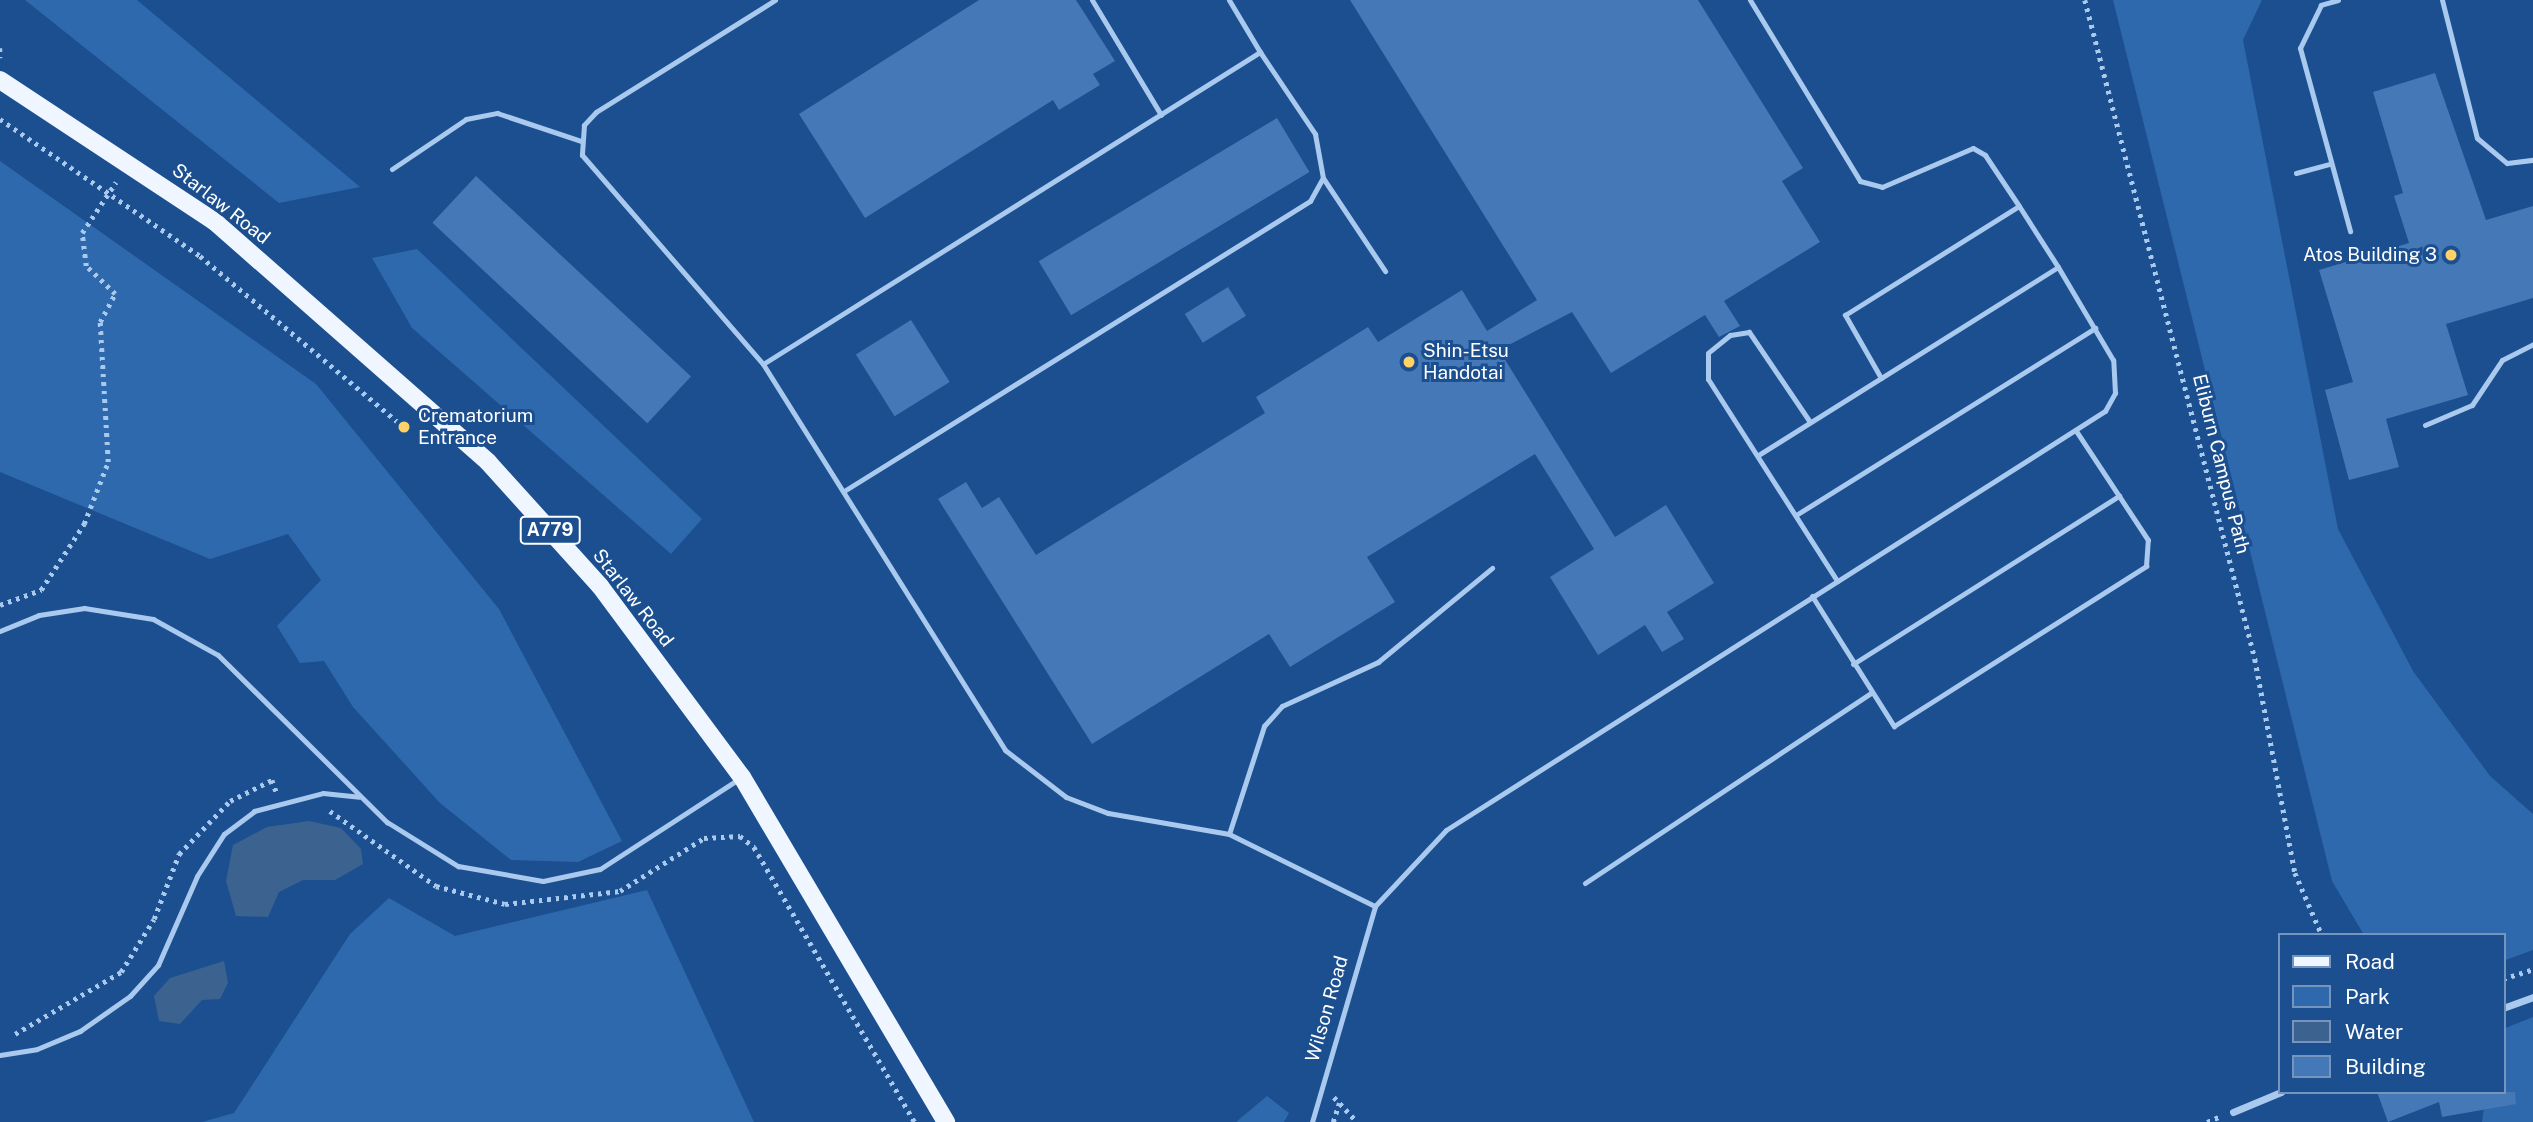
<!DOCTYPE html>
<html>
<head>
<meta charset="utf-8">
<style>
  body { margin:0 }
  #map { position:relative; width:2533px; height:1122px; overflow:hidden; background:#1b4f8f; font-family:"Public Sans",sans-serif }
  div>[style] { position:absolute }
  .green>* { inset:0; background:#2e69ad }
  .water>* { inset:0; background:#3c6290 }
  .building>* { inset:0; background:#4478b7; transform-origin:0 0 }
  .path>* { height:4.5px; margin-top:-2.25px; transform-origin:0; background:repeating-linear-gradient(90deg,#a9c9ee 0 3.5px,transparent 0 8.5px) }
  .service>* { height:5px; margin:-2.5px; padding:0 2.5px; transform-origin:2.5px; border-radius:2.5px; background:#a9c9ee }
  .minor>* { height:7px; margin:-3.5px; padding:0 3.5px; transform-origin:3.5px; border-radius:3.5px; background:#a9c9ee }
  .primary>* { height:18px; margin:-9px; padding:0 9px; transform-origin:9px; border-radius:9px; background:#f0f6ff }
  .dots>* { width:19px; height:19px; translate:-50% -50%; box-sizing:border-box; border:4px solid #1b4f8f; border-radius:50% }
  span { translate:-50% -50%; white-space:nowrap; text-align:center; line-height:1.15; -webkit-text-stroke:6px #1b4f8f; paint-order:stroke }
  .shield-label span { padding:2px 5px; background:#1b4f8f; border:2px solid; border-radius:5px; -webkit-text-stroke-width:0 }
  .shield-label { font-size:18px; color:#fff; font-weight:700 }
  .street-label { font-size:19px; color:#fff }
  .poi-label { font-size:19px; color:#fff }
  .right { translate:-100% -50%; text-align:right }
  .left { translate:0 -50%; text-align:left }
  .legend { position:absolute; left:2278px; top:933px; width:228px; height:161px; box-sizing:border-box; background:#1b4f8f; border:2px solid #7695bc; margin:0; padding:9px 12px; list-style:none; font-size:21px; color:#fff }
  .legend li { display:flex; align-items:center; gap:14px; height:35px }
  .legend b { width:35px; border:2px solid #7695bc }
</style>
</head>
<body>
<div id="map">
  <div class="green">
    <div style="clip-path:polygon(25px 0,137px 0,360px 187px,279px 203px)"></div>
    <div style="clip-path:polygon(2113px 0,2262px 0,2243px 40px,2338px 529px,2413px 671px,2490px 776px,2533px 814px,2533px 950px,2503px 961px,2503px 935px,2364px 935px,2332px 881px)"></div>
    <div style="clip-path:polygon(0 161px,316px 384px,499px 609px,622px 841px,578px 862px,511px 860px,440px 803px,353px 707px,324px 661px,300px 663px,277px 626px,321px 580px,288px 534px,210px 559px,0 472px)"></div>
    <div style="clip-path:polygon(417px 249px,702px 519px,671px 554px,412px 328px,372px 258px)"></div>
    <div style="clip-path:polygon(647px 890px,754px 1122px,202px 1122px,234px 1113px,350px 934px,389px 898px,455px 936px)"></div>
    <div style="clip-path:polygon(2533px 1017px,2533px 1122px,2482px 1122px,2486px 1092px,2503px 1092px,2503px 1029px)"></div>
    <div style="clip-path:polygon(1267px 1096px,1289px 1113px,1284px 1122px,1236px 1122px)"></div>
  </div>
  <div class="water">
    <div style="clip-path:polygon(309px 821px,341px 828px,361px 849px,363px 864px,335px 880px,303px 880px,279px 892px,268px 917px,236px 916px,226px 881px,233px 845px,267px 827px)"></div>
    <div style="clip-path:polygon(224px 961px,228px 983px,220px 999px,202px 1000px,180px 1024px,159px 1021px,154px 996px,170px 978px)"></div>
  </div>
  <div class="building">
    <div style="clip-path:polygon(979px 0,1076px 0,1115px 61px,1093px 74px,1100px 85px,1059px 110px,1053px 100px,865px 218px,799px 114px)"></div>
    <div style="clip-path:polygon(1350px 0,1698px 0,1803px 168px,1782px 181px,1820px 242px,1724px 301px,1740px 326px,1719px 337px,1705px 315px,1611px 373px,1572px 312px,1499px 350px,1615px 537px,1666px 505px,1714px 583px,1667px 612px,1684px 639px,1662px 652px,1645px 625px,1598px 655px,1550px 577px,1594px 549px,1535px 454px,1367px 557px,1395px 602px,1290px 667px,1269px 634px,1092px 744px,938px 499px,966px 482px,982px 508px,999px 497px,1036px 555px,1265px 413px,1256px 397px,1368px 327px,1378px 342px,1462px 290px,1487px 331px,1537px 300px)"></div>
    <div style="clip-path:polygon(2435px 73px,2486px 220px,2533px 206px,2533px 298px,2446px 324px,2468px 395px,2386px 419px,2399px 467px,2349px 480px,2325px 390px,2353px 382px,2319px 270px,2409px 243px,2394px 196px,2403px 193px,2373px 92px)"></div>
    <div style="left:1277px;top:118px;width:63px;height:278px;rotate:59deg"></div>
    <div style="left:476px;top:176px;width:294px;height:64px;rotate:43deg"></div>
    <div style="left:1228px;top:287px;width:34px;height:51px;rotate:58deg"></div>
    <div style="left:911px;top:320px;width:73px;height:65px;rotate:58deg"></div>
    <div style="clip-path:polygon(2377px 1092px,2515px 1092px,2516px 1104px,2442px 1117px,2439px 1102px,2388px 1122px)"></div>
  </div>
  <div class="path">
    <div style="left:2085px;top:0;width:681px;rotate:75.53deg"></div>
    <div style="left:2255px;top:659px;width:218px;rotate:79.4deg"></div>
    <div style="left:2295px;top:873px;width:68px;rotate:66.5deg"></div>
    <div style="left:0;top:48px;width:10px;rotate:90deg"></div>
    <div style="left:0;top:119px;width:242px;rotate:34.4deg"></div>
    <div style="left:200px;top:256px;width:266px;rotate:40deg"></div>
    <div style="left:0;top:605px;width:44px;rotate:-20.1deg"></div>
    <div style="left:41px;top:590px;width:79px;rotate:-56.9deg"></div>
    <div style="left:84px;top:524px;width:66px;rotate:-68.8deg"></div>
    <div style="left:108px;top:462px;width:140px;rotate:-93.3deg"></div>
    <div style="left:100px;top:322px;width:32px;rotate:-62deg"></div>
    <div style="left:115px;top:294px;width:40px;rotate:-136deg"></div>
    <div style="left:86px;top:266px;width:33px;rotate:-97deg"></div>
    <div style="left:82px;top:233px;width:61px;rotate:-56.3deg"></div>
    <div style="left:330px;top:811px;width:130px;rotate:35.3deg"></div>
    <div style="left:436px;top:886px;width:71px;rotate:14.6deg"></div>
    <div style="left:505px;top:904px;width:116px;rotate:-6.4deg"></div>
    <div style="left:620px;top:891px;width:99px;rotate:-32.2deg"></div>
    <div style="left:704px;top:838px;width:36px;rotate:-3deg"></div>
    <div style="left:740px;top:836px;width:18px;rotate:38deg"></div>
    <div style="left:754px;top:847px;width:319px;rotate:59.7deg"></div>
    <div style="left:2503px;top:979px;width:32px;rotate:-18deg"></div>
    <div style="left:15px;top:1034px;width:123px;rotate:-30.3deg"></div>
    <div style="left:121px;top:972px;width:62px;rotate:-58.1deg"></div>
    <div style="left:154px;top:919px;width:70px;rotate:-69deg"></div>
    <div style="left:179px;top:854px;width:74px;rotate:-46.1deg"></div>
    <div style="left:230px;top:801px;width:47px;rotate:-26.6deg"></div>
    <div style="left:272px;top:780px;width:12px;rotate:70deg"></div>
    <div style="left:1334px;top:1097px;width:34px;rotate:47deg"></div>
    <div style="left:1333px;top:1122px;width:20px;rotate:-72deg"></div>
    <div style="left:2207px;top:1122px;width:13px;rotate:-23deg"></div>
  </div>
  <div class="service">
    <div style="left:775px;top:0;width:211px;rotate:148deg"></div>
    <div style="left:596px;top:112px;width:18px;rotate:133deg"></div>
    <div style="left:584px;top:125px;width:30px;rotate:94deg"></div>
    <div style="left:582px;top:155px;width:276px;rotate:49.1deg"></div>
    <div style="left:763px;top:364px;width:456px;rotate:57.9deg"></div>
    <div style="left:1005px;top:750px;width:77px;rotate:37.6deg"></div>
    <div style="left:1066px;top:797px;width:45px;rotate:20.9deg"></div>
    <div style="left:1108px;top:813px;width:123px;rotate:9.8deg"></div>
    <div style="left:1229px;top:834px;width:163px;rotate:26.3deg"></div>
    <div style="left:1375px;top:906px;width:104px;rotate:-46.9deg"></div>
    <div style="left:1446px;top:830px;width:781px;rotate:-32.45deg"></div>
    <div style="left:2105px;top:411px;width:21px;rotate:-61deg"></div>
    <div style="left:2115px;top:393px;width:33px;rotate:-93deg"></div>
    <div style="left:2113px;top:360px;width:108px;rotate:-120.6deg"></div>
    <div style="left:2058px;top:267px;width:354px;rotate:147.9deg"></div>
    <div style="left:1092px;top:0;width:134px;rotate:59deg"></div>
    <div style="left:1229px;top:0;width:61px;rotate:59.2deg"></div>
    <div style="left:1750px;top:0;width:212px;rotate:58.7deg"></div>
    <div style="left:1860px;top:181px;width:23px;rotate:15deg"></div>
    <div style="left:1882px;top:187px;width:99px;rotate:-23.2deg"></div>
    <div style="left:1973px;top:148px;width:14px;rotate:30deg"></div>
    <div style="left:1985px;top:155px;width:61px;rotate:56.3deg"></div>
    <div style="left:2338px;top:0;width:18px;rotate:164deg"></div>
    <div style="left:2321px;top:5px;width:48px;rotate:116deg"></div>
    <div style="left:2300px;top:48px;width:190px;rotate:74.7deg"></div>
    <div style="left:2442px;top:0;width:142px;rotate:75.8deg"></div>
    <div style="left:2477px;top:138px;width:39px;rotate:40deg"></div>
    <div style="left:2507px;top:163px;width:26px;rotate:-7deg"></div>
    <div style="left:392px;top:169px;width:89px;rotate:-34deg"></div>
    <div style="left:466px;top:119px;width:32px;rotate:-11deg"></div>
    <div style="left:497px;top:113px;width:89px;rotate:18.4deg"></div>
    <div style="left:2296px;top:173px;width:35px;rotate:-15deg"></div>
    <div style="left:763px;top:364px;width:587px;rotate:-32.12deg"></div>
    <div style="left:1260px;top:52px;width:99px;rotate:56.1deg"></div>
    <div style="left:1315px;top:134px;width:45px;rotate:79.7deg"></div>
    <div style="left:1881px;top:378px;width:73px;rotate:-119.7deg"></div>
    <div style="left:1845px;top:315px;width:205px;rotate:-32.1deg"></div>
    <div style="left:2019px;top:206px;width:72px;rotate:57.4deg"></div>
    <div style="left:1810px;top:422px;width:109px;rotate:-124.1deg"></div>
    <div style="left:1749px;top:332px;width:19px;rotate:171deg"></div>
    <div style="left:1730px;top:335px;width:28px;rotate:141deg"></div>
    <div style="left:1708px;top:353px;width:26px;rotate:90deg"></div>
    <div style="left:1708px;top:379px;width:240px;rotate:57.4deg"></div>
    <div style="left:2425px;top:425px;width:51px;rotate:-23.1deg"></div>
    <div style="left:2472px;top:405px;width:54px;rotate:-56.3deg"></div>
    <div style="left:2502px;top:360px;width:35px;rotate:-27deg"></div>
    <div style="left:844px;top:491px;width:549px;rotate:-31.89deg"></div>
    <div style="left:1310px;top:201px;width:26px;rotate:-61deg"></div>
    <div style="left:1323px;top:178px;width:112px;rotate:56.3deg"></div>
    <div style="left:1796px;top:515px;width:353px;rotate:-32deg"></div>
    <div style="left:1812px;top:596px;width:154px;rotate:57.8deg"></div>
    <div style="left:1894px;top:726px;width:299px;rotate:-32.4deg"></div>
    <div style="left:2146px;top:566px;width:26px;rotate:-86deg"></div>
    <div style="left:2148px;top:540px;width:131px;rotate:-123.4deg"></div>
    <div style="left:0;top:631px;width:42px;rotate:-22.3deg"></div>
    <div style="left:39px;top:615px;width:46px;rotate:-8.8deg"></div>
    <div style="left:84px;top:608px;width:70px;rotate:9.1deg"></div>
    <div style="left:153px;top:619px;width:74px;rotate:29deg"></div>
    <div style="left:218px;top:655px;width:238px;rotate:44.7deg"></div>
    <div style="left:387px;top:822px;width:84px;rotate:31.8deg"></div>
    <div style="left:458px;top:866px;width:86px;rotate:10deg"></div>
    <div style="left:543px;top:881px;width:58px;rotate:-11.9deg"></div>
    <div style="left:600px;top:869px;width:167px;rotate:-33deg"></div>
    <div style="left:1853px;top:664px;width:315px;rotate:-32.3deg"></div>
    <div style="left:1229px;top:834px;width:114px;rotate:-72deg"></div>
    <div style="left:1264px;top:726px;width:27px;rotate:-48deg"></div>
    <div style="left:1282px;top:706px;width:106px;rotate:-24.6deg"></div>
    <div style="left:1378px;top:662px;width:148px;rotate:-39.5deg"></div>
    <div style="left:1585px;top:883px;width:343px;rotate:-33.6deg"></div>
    <div style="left:0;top:1055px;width:37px;rotate:-9deg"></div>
    <div style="left:37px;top:1049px;width:47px;rotate:-22.7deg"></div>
    <div style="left:80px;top:1031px;width:61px;rotate:-35deg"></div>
    <div style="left:130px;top:996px;width:42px;rotate:-47.9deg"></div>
    <div style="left:158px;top:965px;width:97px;rotate:-66.3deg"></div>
    <div style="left:197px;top:876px;width:50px;rotate:-57.3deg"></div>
    <div style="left:224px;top:834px;width:38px;rotate:-37deg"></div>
    <div style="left:254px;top:811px;width:71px;rotate:-14.6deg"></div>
    <div style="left:323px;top:793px;width:36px;rotate:6deg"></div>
    <div style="left:1312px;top:1122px;width:225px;rotate:-73.7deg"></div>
  </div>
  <div class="minor">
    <div style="left:2503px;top:1008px;width:32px;rotate:-20deg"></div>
    <div style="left:2233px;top:1112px;width:52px;rotate:-22.6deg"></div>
  </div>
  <div class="primary">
    <div style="left:0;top:80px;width:256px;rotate:33.4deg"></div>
    <div style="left:214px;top:221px;width:365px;rotate:41.3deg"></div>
    <div style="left:488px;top:462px;width:167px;rotate:47.9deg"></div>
    <div style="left:600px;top:586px;width:238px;rotate:53.4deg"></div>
    <div style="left:742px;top:777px;width:401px;rotate:59.4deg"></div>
  </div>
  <div class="dots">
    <div style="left:2451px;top:255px;background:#ffd166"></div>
    <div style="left:1409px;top:362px;background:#ffd166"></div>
    <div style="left:404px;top:427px;background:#ffd166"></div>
  </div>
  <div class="shield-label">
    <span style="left:550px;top:530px">A779</span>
  </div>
  <div class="street-label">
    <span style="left:221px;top:204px;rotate:38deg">Starlaw Road</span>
    <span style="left:2221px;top:464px;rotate:76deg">Eliburn Campus Path</span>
    <span style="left:633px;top:598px;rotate:52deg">Starlaw Road</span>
    <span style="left:1327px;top:1009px;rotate:-74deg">Wilson Road</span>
  </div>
  <div class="poi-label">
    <span class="right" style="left:2437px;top:255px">Atos Building 3</span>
    <span class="left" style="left:1423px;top:362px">Shin-Etsu<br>Handotai</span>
    <span class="left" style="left:418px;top:427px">Crematorium<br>Entrance</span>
  </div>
  <ul class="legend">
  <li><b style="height:9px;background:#f0f6ff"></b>Road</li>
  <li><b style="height:19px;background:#2e69ad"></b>Park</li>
  <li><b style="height:19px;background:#3c6290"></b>Water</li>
  <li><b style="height:19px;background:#4478b7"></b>Building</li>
  </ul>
</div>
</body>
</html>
